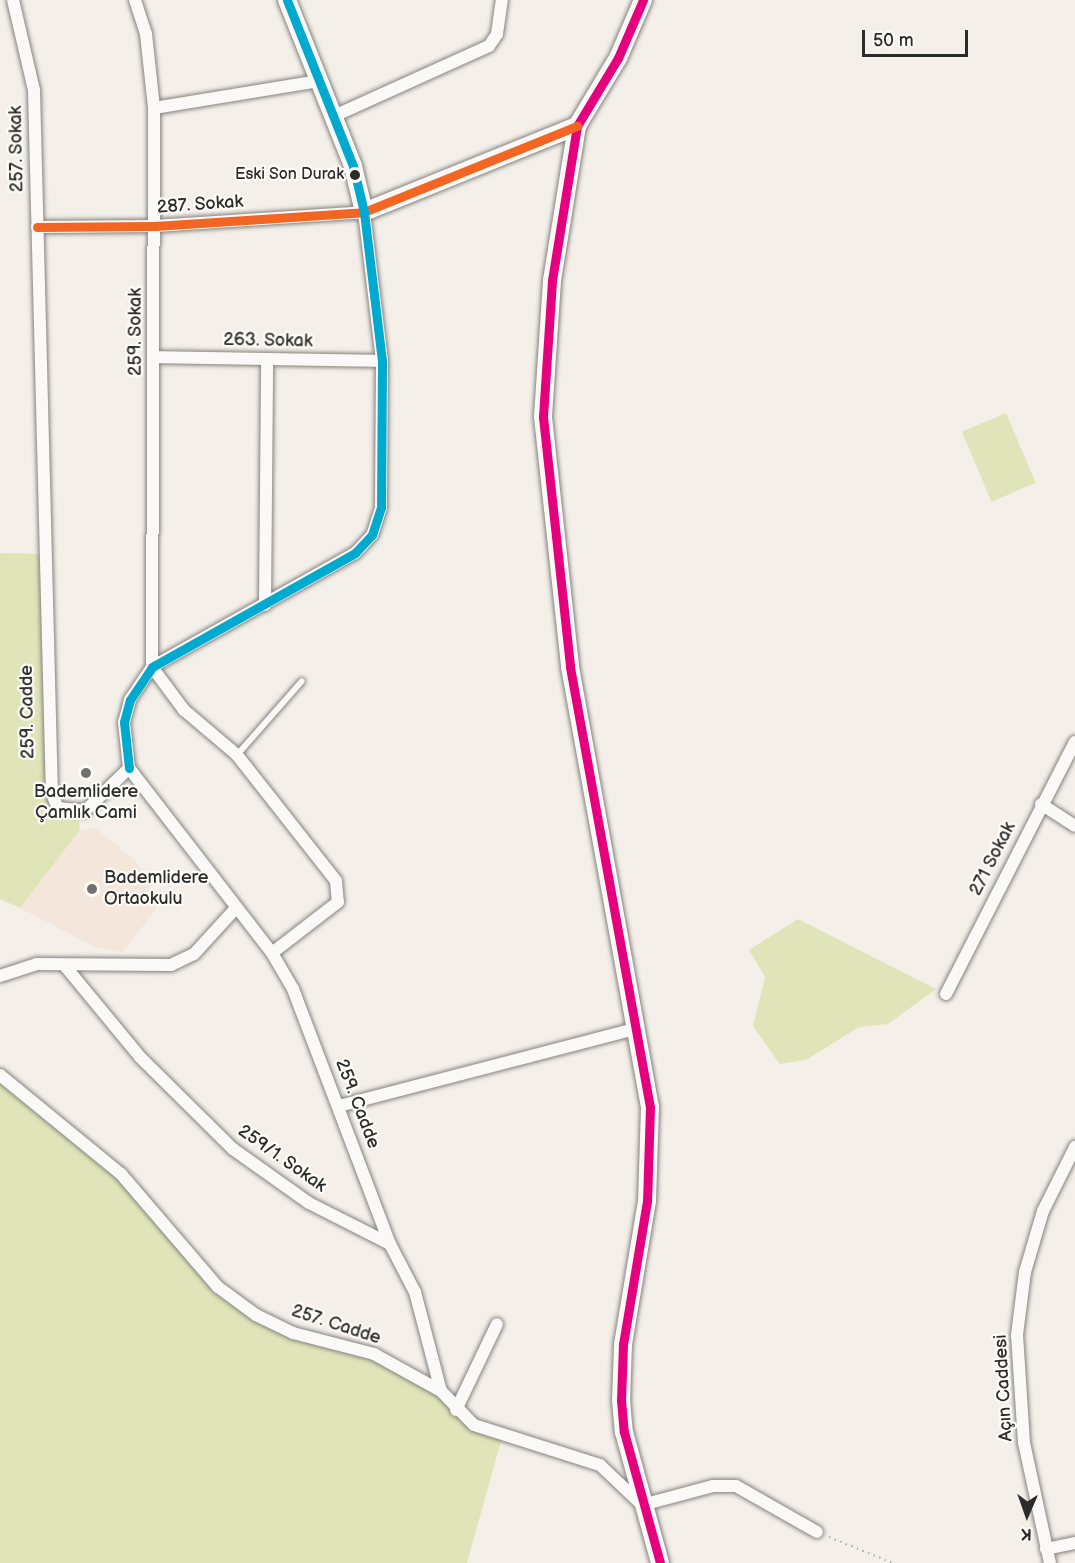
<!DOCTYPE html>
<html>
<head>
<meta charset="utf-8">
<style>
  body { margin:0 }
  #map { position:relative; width:1075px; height:1563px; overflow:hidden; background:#f4efe9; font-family:"Balsamiq Sans",sans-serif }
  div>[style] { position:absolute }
  .built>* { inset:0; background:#f4e6da }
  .green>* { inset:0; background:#dfe5b8; transform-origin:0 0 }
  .path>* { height:2px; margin-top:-1px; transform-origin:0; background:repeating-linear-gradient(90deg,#b3b2b0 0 1.5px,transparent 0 6px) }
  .roads { filter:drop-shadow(0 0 2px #858380) drop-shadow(0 0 2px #858380) }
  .lane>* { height:6px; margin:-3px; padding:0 3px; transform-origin:3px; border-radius:3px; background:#faf9f7 }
  .street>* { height:12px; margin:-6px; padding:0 6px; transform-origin:6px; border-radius:6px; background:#faf9f7 }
  .secondary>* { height:18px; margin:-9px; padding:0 9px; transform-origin:9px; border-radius:9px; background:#faf9f7 }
  .bus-1>* { height:9px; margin:-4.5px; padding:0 4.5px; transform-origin:4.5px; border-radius:4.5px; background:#e5007d }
  .bus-2>* { height:9px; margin:-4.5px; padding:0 4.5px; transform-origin:4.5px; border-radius:4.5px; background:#f26522 }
  .bus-3>* { height:9px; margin:-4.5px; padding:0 4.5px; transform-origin:4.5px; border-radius:4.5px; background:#00a9ce }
  .dots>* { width:16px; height:16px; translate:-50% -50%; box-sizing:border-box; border:3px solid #fdfcf7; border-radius:50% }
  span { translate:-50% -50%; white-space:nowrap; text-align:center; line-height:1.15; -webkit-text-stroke:4.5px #fdfcf7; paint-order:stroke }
  .bus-label { font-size:16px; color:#2b2b2b }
  .right { translate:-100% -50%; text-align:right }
  .street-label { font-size:18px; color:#2b2b2b }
  .poi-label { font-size:18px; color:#2b2b2b }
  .left { translate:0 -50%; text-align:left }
  .north { position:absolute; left:997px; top:1485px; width:60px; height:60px; -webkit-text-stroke:4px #fdfcf7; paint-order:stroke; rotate:182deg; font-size:16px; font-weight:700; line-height:24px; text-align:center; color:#2b2b2b }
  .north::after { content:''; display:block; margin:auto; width:21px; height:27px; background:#2b2b2b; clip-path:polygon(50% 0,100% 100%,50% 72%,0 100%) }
  .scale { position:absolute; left:862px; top:30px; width:106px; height:27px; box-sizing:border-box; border:3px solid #2b2b2b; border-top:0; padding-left:8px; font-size:18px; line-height:21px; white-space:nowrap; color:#2b2b2b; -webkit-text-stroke:4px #fdfcf7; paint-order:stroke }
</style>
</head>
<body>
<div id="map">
  <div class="built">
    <div style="clip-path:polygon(95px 828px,136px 861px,160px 904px,122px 952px,95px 947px,20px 908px,80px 830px)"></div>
  </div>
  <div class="green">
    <div style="left:1006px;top:413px;width:76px;height:48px;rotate:67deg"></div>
    <div style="clip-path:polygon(0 553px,43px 554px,58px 808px,78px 812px,80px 830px,20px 908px,0 899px)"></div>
    <div style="clip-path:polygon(798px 919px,936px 989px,888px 1024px,859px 1027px,806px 1060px,780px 1064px,753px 1026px,765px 977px,749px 950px)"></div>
    <div style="clip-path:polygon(0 1075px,83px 1140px,191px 1256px,256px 1315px,374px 1354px,503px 1434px,467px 1563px,0 1563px)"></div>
  </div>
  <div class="path">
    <div style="left:829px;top:1537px;width:69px;rotate:22.1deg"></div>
  </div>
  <div class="roads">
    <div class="lane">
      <div style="left:237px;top:755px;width:98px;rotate:-48.7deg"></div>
    </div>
    <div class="street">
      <div style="left:13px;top:0;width:92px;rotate:76.9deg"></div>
      <div style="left:34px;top:90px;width:704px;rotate:88.54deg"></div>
      <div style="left:52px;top:794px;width:15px;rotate:67deg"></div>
      <div style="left:58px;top:808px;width:27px;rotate:6deg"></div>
      <div style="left:85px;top:811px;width:62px;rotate:-44.3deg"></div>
      <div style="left:129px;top:768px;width:234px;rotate:52.3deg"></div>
      <div style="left:272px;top:953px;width:42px;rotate:59.7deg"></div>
      <div style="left:293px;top:989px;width:273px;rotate:69.2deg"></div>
      <div style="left:135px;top:0;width:36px;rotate:72deg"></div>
      <div style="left:146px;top:34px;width:74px;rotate:83.8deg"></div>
      <div style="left:154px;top:108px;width:559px;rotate:90.2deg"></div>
      <div style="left:154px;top:108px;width:167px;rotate:-9.3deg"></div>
      <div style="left:334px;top:116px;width:170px;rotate:-24.3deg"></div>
      <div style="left:489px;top:46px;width:14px;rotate:-56deg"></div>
      <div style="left:497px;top:34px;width:34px;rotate:-82deg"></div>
      <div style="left:37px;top:227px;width:118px;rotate:-0.5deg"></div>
      <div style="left:155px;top:226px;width:209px;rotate:-3.8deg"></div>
      <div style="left:364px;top:212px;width:150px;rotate:83.1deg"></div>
      <div style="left:382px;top:361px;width:147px;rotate:90.4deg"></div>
      <div style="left:381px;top:508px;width:28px;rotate:108deg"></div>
      <div style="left:372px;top:535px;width:25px;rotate:133deg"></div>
      <div style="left:355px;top:553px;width:233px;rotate:150.7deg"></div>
      <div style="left:152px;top:667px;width:40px;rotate:124deg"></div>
      <div style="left:130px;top:700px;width:23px;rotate:105deg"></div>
      <div style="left:124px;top:722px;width:46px;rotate:83.8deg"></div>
      <div style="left:154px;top:357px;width:228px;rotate:1deg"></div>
      <div style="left:265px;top:605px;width:246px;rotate:-89.5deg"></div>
      <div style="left:152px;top:667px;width:54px;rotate:53.3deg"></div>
      <div style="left:184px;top:710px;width:70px;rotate:40.3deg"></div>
      <div style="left:237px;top:755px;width:160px;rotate:51.8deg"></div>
      <div style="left:336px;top:881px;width:21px;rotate:85deg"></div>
      <div style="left:338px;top:902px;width:83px;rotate:142.3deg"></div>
      <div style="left:1041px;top:804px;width:40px;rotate:32.9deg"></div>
      <div style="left:65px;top:966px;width:118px;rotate:50.5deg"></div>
      <div style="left:140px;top:1057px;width:131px;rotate:44.7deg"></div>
      <div style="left:233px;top:1149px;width:93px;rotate:35.4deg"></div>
      <div style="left:309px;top:1203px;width:91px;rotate:26.8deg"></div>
      <div style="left:390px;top:1244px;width:54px;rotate:62.5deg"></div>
      <div style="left:415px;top:1292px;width:102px;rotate:75.3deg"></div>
      <div style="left:0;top:976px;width:38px;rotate:-18deg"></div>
      <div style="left:36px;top:964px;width:135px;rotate:0.4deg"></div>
      <div style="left:171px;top:965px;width:25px;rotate:-26deg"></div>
      <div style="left:194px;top:954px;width:62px;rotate:-47.6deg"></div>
      <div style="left:946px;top:994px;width:283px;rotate:-62.9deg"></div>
      <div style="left:0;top:1075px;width:156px;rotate:39.3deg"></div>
      <div style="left:121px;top:1174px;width:149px;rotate:49.4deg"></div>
      <div style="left:218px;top:1287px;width:47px;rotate:36.4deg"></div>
      <div style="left:256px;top:1315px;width:41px;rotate:25.9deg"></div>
      <div style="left:293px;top:1333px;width:84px;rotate:14.5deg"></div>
      <div style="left:374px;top:1354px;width:77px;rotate:28.9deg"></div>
      <div style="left:441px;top:1391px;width:47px;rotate:45.9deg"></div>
      <div style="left:474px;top:1425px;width:132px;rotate:17.6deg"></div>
      <div style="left:600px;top:1465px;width:58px;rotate:43.6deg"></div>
      <div style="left:642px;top:1505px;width:73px;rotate:-15deg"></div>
      <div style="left:713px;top:1486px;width:23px"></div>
      <div style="left:736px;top:1486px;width:93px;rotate:29.6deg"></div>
      <div style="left:339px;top:1106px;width:309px;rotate:-14.6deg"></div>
      <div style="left:456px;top:1410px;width:95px;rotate:-64.5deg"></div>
      <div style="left:1046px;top:1549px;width:30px;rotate:-12deg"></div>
      <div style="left:1050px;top:1563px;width:123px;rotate:-102.2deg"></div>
      <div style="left:1024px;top:1443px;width:108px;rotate:-93.7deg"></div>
      <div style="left:1017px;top:1335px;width:64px;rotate:-82.8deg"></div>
      <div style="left:1025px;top:1272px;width:64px;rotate:-73.6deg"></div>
      <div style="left:1043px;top:1211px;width:72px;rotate:-63.4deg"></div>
    </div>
    <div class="secondary">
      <div style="left:287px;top:0;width:179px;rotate:68.3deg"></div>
      <div style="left:353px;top:166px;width:47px;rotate:76.6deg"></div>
      <div style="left:364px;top:212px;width:230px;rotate:-22deg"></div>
      <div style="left:643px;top:0;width:63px;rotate:113.3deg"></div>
      <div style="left:618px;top:58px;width:79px;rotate:121.1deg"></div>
      <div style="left:577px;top:126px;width:157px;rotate:99.2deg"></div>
      <div style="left:552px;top:281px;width:136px;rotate:93.8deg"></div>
      <div style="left:543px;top:417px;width:251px;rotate:83.8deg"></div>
      <div style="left:570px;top:667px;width:447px;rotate:79.7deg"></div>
      <div style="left:650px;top:1107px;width:94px;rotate:91.8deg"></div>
      <div style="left:647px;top:1201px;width:145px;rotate:99.5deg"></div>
      <div style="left:623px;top:1344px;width:56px;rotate:92deg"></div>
      <div style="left:621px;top:1400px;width:32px;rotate:85deg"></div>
      <div style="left:624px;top:1432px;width:136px;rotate:74.6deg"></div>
    </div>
  </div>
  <div class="bus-1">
    <div style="left:643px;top:0;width:63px;rotate:113.3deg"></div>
    <div style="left:618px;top:58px;width:79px;rotate:121.1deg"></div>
    <div style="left:577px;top:126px;width:157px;rotate:99.2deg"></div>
    <div style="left:552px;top:281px;width:136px;rotate:93.8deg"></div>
    <div style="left:543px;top:417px;width:251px;rotate:83.8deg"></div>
    <div style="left:570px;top:667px;width:447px;rotate:79.7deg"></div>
    <div style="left:650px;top:1107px;width:94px;rotate:91.8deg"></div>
    <div style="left:647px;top:1201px;width:145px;rotate:99.5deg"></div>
    <div style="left:623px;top:1344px;width:56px;rotate:92deg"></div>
    <div style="left:621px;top:1400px;width:32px;rotate:85deg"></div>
    <div style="left:624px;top:1432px;width:136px;rotate:74.6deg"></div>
  </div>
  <div class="bus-2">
    <div style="left:37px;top:227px;width:118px;rotate:-0.5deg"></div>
    <div style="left:155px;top:226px;width:209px;rotate:-3.8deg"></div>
    <div style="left:364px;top:212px;width:230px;rotate:-22deg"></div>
  </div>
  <div class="bus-3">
    <div style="left:129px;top:768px;width:46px;rotate:-96.2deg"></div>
    <div style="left:124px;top:722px;width:23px;rotate:-75deg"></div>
    <div style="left:130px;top:700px;width:40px;rotate:-56deg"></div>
    <div style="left:152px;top:667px;width:233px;rotate:-29.3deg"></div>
    <div style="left:355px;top:553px;width:25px;rotate:-47deg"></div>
    <div style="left:372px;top:535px;width:28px;rotate:-72deg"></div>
    <div style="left:381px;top:508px;width:147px;rotate:-89.6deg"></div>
    <div style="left:382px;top:361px;width:150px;rotate:-96.9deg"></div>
    <div style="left:364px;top:212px;width:47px;rotate:-103.4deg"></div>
    <div style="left:353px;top:166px;width:179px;rotate:-111.7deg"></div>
  </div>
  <div class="dots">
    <div style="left:355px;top:175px;background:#2b2b2b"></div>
    <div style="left:86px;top:773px;background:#71706e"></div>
    <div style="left:92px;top:889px;background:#71706e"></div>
  </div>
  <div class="bus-label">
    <span class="right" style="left:344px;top:175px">Eski Son Durak</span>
  </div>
  <div class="street-label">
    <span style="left:17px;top:149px;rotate:-91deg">257. Sokak</span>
    <span style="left:200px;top:205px;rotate:-4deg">287. Sokak</span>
    <span style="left:136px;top:332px;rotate:-90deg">259. Sokak</span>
    <span style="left:268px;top:341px;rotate:1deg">263. Sokak</span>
    <span style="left:28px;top:712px;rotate:-91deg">259. Cadde</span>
    <span style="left:993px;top:859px;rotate:-63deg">271 Sokak</span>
    <span style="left:357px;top:1104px;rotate:69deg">259. Cadde</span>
    <span style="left:282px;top:1159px;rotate:35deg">259/1. Sokak</span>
    <span style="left:336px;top:1325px;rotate:18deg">257. Cadde</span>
    <span style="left:1004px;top:1388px;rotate:-93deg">Açın Caddesi</span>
  </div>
  <div class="poi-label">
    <span style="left:86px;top:803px">Bademlidere<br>Çamlık Cami</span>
    <span class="left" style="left:104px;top:889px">Bademlidere<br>Ortaokulu</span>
  </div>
  <div class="north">K</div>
  <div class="scale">50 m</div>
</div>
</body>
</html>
